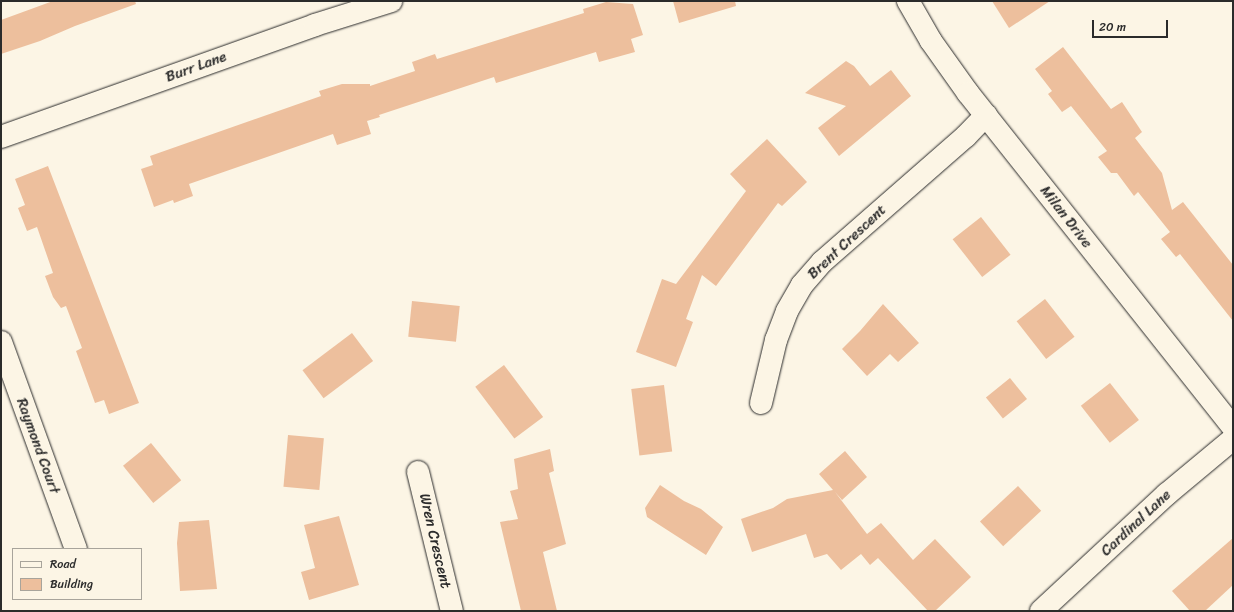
<!DOCTYPE html>
<html>
<head>
<meta charset="utf-8">
<style>
  body { margin:0 }
  #map { position:relative; width:1234px; height:612px; overflow:hidden; background:#fcf5e5; font-family:Sriracha,sans-serif }
  div>[style] { position:absolute }
  .building>* { inset:0; background:#edbf9d; transform-origin:0 0 }
  .roads { filter:drop-shadow(0 0 1px #2b2b2b) drop-shadow(0 0 1px #2b2b2b) }
  .minor>* { height:22px; margin:-11px; padding:0 11px; transform-origin:11px; border-radius:11px; background:#fcf5e5 }
  span { translate:-50% -50%; white-space:nowrap; text-align:center; line-height:1.15; -webkit-text-stroke:3px #fcf5e5; paint-order:stroke }
  .street-label { font-size:15px; color:#2b2b2b }
  .frame { position:absolute; inset:0; border:2px solid #2b2b2b; pointer-events:none }
  .legend { position:absolute; left:12px; top:548px; width:130px; height:52px; box-sizing:border-box; background:#fcf5e5; border:1px solid #a8a49b; margin:0; padding:5px 7px; list-style:none; font-size:12px; color:#2b2b2b }
  .legend li { display:flex; align-items:center; gap:8px; height:20px }
  .legend b { width:20px; border:1px solid #a8a49b }
  .scale { position:absolute; left:1092px; top:20px; width:76px; height:18px; box-sizing:border-box; border:2px solid #2b2b2b; border-top:0; padding-left:5px; font-size:12px; line-height:14px; white-space:nowrap; color:#2b2b2b; -webkit-text-stroke:3px #fcf5e5; paint-order:stroke }
</style>
</head>
<body>
<div id="map">
  <div class="building">
    <div style="clip-path:polygon(53px 1px,135px 1px,136px 4px,75px 26px,40px 41px,1px 54px,1px 20px)"></div>
    <div style="clip-path:polygon(673px 1px,735px 1px,736px 6px,679px 23px)"></div>
    <div style="clip-path:polygon(992px 1px,1050px 1px,1009px 28px)"></div>
    <div style="clip-path:polygon(606px 2px,633px 4px,643px 35px,631px 39px,635px 52px,599px 62px,596px 52px,496px 83px,494px 77px,379px 115px,380px 117px,367px 121px,371px 134px,337px 145px,333px 134px,189px 184px,193px 196px,174px 203px,173px 200px,154px 207px,141px 169px,153px 165px,150px 156px,321px 96px,319px 91px,342px 84px,370px 84px,370px 86px,415px 71px,412px 62px,435px 54px,437px 59px,584px 13px,583px 9px)"></div>
    <div style="clip-path:polygon(1063px 47px,1111px 109px,1122px 102px,1142px 132px,1135px 138px,1162px 173px,1172px 210px,1183px 202px,1233px 265px,1233px 321px,1180px 254px,1176px 257px,1161px 239px,1170px 232px,1138px 192px,1134px 196px,1117px 173px,1111px 173px,1098px 157px,1107px 151px,1071px 106px,1062px 112px,1048px 94px,1052px 91px,1035px 69px)"></div>
    <div style="clip-path:polygon(846px 61px,854px 66px,870px 86px,891px 70px,911px 96px,839px 156px,818px 128px,846px 106px,805px 93px)"></div>
    <div style="clip-path:polygon(767px 139px,807px 182px,782px 206px,778px 203px,716px 286px,702px 275px,686px 319px,693px 322px,676px 367px,636px 352px,662px 279px,676px 284px,746px 191px,730px 174px)"></div>
    <div style="clip-path:polygon(48px 166px,139px 403px,109px 414px,104px 400px,95px 403px,76px 351px,82px 348px,66px 306px,61px 308px,53px 297px,45px 276px,53px 273px,37px 227px,27px 231px,18px 208px,25px 205px,15px 179px)"></div>
    <div style="left:981px;top:217px;width:48px;height:36px;rotate:52deg"></div>
    <div style="left:1045px;top:299px;width:48px;height:36px;rotate:52deg"></div>
    <div style="left:412px;top:301px;width:48px;height:36px;rotate:6deg"></div>
    <div style="clip-path:polygon(883px 304px,919px 343px,898px 362px,890px 354px,867px 376px,842px 349px,860px 331px)"></div>
    <div style="left:352px;top:333px;width:35px;height:62px;rotate:53deg"></div>
    <div style="left:504px;top:365px;width:65px;height:36px;rotate:53deg"></div>
    <div style="left:1010px;top:378px;width:27px;height:31px;rotate:51deg"></div>
    <div style="left:1110px;top:383px;width:47px;height:37px;rotate:52deg"></div>
    <div style="left:664px;top:385px;width:67px;height:33px;rotate:83deg"></div>
    <div style="left:288px;top:435px;width:36px;height:52px;rotate:5deg"></div>
    <div style="left:151px;top:443px;width:48px;height:36px;rotate:51deg"></div>
    <div style="clip-path:polygon(550px 449px,554px 471px,549px 473px,566px 544px,543px 552px,557px 611px,521px 611px,500px 522px,518px 519px,510px 491px,518px 489px,514px 459px)"></div>
    <div style="clip-path:polygon(845px 451px,867px 477px,842px 500px,835px 492px,867px 534px,881px 523px,913px 560px,935px 539px,971px 577px,935px 611px,928px 611px,878px 558px,870px 565px,861px 554px,841px 570px,827px 554px,814px 558px,806px 534px,752px 552px,741px 519px,773px 508px,787px 499px,833px 490px,819px 474px)"></div>
    <div style="clip-path:polygon(660px 485px,684px 501px,701px 509px,723px 527px,706px 555px,647px 517px,645px 508px)"></div>
    <div style="left:1018px;top:486px;width:34px;height:52px;rotate:47deg"></div>
    <div style="clip-path:polygon(339px 516px,359px 585px,309px 600px,301px 572px,315px 568px,304px 525px)"></div>
    <div style="clip-path:polygon(209px 520px,217px 589px,180px 591px,177px 543px,179px 522px)"></div>
    <div style="clip-path:polygon(1233px 538px,1233px 585px,1205px 611px,1190px 611px,1172px 591px)"></div>
  </div>
  <div class="roads">
    <div class="minor">
      <div style="left:908px;top:1px;width:46px;rotate:60.1deg"></div>
      <div style="left:931px;top:41px;width:64px;rotate:54.6deg"></div>
      <div style="left:968px;top:93px;width:426px;rotate:51.6deg"></div>
      <div style="left:1px;top:137px;width:333px;rotate:-19.6deg"></div>
      <div style="left:315px;top:25px;width:80px;rotate:-17.5deg"></div>
      <div style="left:1px;top:342px;width:220px;rotate:70.1deg"></div>
      <div style="left:761px;top:403px;width:65px;rotate:-76.6deg"></div>
      <div style="left:776px;top:340px;width:31px;rotate:-69deg"></div>
      <div style="left:787px;top:311px;width:30px;rotate:-60deg"></div>
      <div style="left:802px;top:285px;width:30px;rotate:-49deg"></div>
      <div style="left:822px;top:262px;width:191px;rotate:-41.2deg"></div>
      <div style="left:966px;top:136px;width:29px;rotate:-46deg"></div>
      <div style="left:418px;top:472px;width:143px;rotate:76.3deg"></div>
      <div style="left:1041px;top:611px;width:172px;rotate:-42.9deg"></div>
      <div style="left:1167px;top:494px;width:86px;rotate:-39.8deg"></div>
    </div>
  </div>
  <div class="street-label">
    <span style="left:196px;top:67px;rotate:-20deg">Burr Lane</span>
    <span style="left:1066px;top:217px;rotate:52deg">Milan Drive</span>
    <span style="left:847px;top:242px;rotate:-43deg">Brent Crescent</span>
    <span style="left:38px;top:446px;rotate:70deg">Raymond Court</span>
    <span style="left:1136px;top:523px;rotate:-43deg">Cardinal Lane</span>
    <span style="left:435px;top:541px;rotate:77deg">Wren Crescent</span>
  </div>
  <div class="frame"></div>
  <ul class="legend">
  <li><b style="height:5px;background:#fcf5e5"></b>Road</li>
  <li><b style="height:11px;background:#edbf9d"></b>Building</li>
  </ul>
  <div class="scale">20 m</div>
</div>
</body>
</html>
